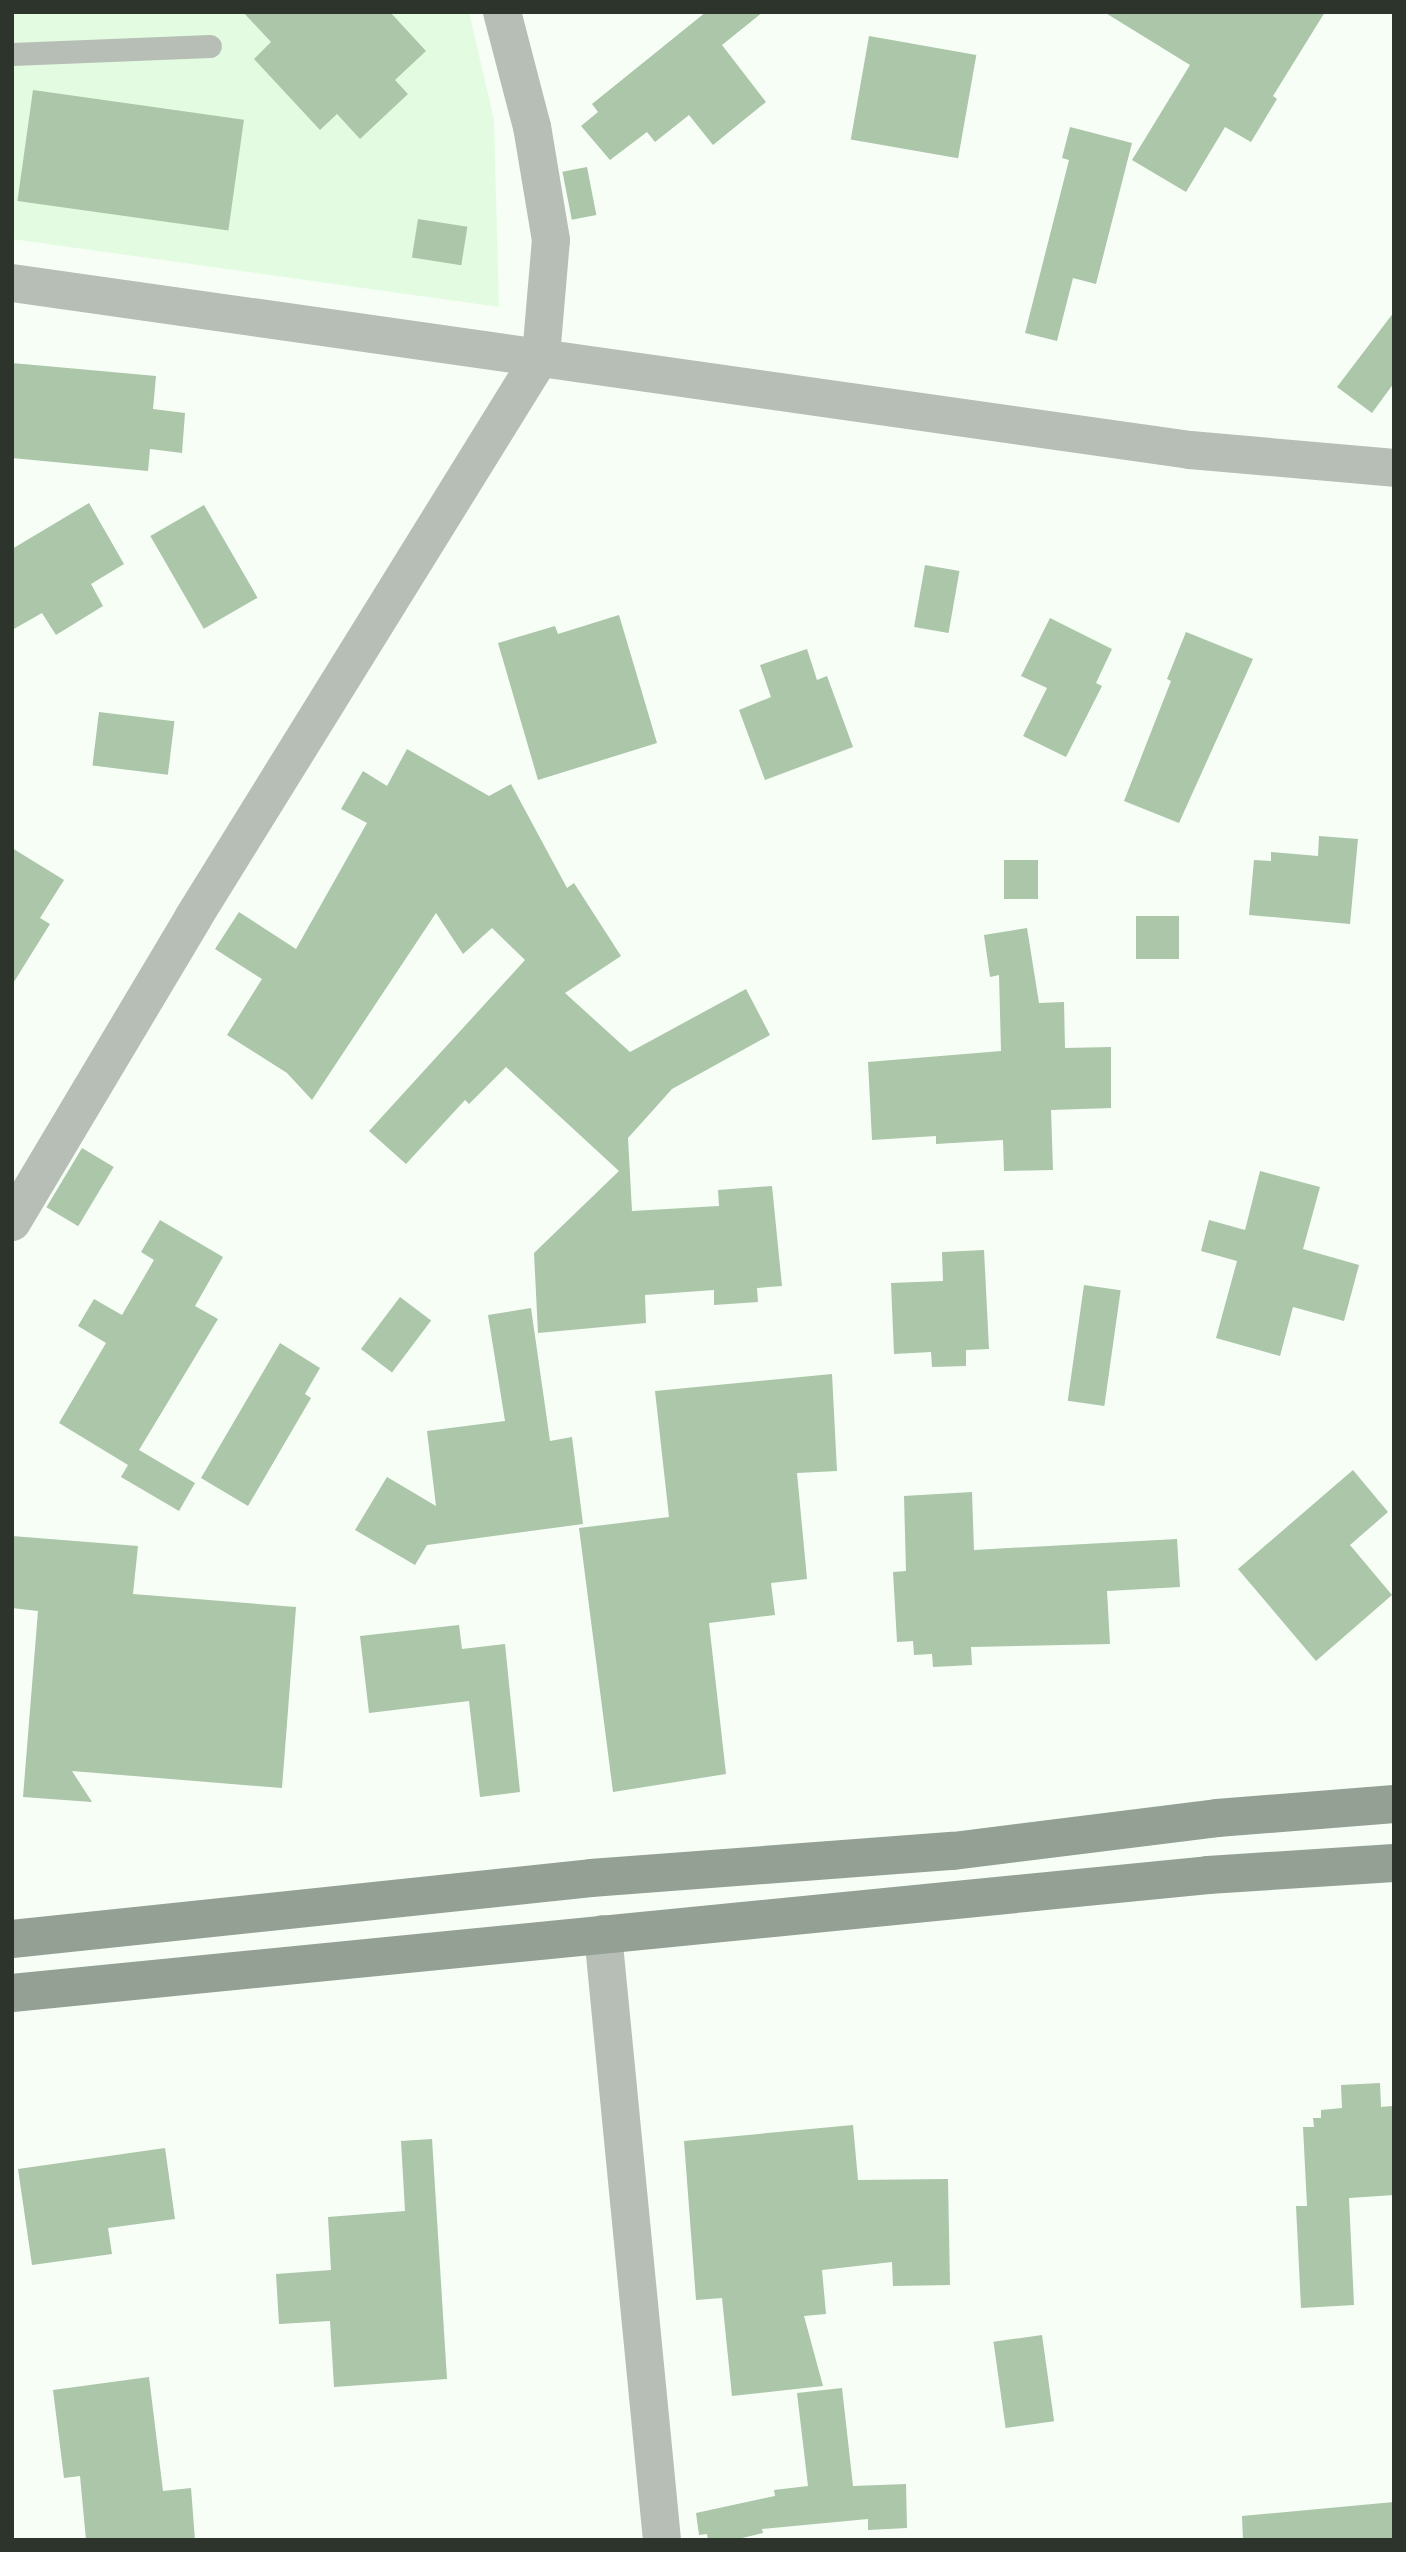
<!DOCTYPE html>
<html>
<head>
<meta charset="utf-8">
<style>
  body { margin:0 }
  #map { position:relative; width:1406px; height:2552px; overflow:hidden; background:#f6fef6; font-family:Helvetica,sans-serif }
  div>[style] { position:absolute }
  .built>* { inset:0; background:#e3fce1 }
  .building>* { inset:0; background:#abc6a9; transform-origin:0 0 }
  .service>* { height:23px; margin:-11.5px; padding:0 11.5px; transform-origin:11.5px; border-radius:11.5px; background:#b6beb5 }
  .minor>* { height:38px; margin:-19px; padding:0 19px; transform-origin:19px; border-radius:19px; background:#b6beb5 }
  .tertiary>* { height:38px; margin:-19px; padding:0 19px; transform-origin:19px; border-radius:19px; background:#b6beb5 }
  .secondary>* { height:38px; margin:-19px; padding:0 19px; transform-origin:19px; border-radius:19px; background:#94a093 }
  span { translate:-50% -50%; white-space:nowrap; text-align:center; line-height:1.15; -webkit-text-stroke:5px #f6fef6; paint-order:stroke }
  .frame { position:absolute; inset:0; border:14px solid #2d342c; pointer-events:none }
</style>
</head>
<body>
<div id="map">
  <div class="built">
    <div style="clip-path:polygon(12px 12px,469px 12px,494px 120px,499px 307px,12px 239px)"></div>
  </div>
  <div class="building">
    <div style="clip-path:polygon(243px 12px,390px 12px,426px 51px,395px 80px,408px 94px,360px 139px,337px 114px,320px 130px,254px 59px,271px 42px)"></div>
    <div style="clip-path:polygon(706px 12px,763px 12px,722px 45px,766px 102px,713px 145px,689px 115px,655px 142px,647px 132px,610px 160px,581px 126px,598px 112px,592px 104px)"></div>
    <div style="clip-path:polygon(1104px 12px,1325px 12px,1273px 96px,1277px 99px,1251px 142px,1225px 127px,1186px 192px,1132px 160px,1190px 65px)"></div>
    <div style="left:869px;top:36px;width:109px;height:105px;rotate:10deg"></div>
    <div style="left:33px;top:90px;width:213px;height:112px;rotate:8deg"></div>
    <div style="clip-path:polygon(1070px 127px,1132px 143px,1096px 284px,1073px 278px,1057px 341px,1025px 333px,1069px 160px,1062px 158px)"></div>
    <div style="left:587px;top:167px;width:49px;height:25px;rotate:79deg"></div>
    <div style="left:418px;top:219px;width:50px;height:39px;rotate:9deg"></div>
    <div style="clip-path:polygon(1394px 312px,1394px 383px,1372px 413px,1337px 387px)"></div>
    <div style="clip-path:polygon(12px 363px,156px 376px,153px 409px,185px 413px,182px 453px,150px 449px,148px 471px,12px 458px)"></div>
    <div style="clip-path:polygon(89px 503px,124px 564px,91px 584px,103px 606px,56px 635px,42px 613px,12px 630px,12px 549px)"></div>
    <div style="left:204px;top:505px;width:107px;height:62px;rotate:60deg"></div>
    <div style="left:925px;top:565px;width:35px;height:63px;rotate:10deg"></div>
    <div style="clip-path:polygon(619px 615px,657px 743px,538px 780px,498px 643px,555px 626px,558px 634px)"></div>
    <div style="clip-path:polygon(1050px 618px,1112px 649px,1096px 683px,1102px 686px,1066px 757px,1023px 736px,1047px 688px,1021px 676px)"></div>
    <div style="clip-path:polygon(1186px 632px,1253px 659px,1179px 823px,1124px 801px,1171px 681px,1167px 679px)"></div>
    <div style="clip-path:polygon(807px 649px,817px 680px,827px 676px,853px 747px,765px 780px,739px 710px,771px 697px,760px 665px)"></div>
    <div style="left:99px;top:712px;width:76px;height:54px;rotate:7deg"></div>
    <div style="clip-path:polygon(407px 749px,489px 796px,511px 784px,567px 888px,574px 883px,621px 956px,565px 993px,630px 1052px,746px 989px,770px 1035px,672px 1089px,628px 1138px,632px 1211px,719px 1206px,718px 1190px,772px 1186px,782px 1286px,757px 1288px,758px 1302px,714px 1305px,714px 1290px,645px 1295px,646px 1323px,538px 1333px,534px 1253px,619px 1171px,506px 1067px,469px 1104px,465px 1100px,406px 1164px,369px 1131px,525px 960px,492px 928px,463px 954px,436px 913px,312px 1100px,287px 1073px,227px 1035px,262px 979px,215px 949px,239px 912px,296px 949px,367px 823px,341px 809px,363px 771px,387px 786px)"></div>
    <div style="clip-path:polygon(1319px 836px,1358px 839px,1350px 924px,1249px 915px,1254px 860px,1271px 861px,1271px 852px,1318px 856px)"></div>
    <div style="clip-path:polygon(12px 848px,64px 880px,40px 918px,50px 924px,12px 985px)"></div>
    <div style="left:1004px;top:860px;width:34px;height:39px"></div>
    <div style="left:1136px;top:916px;width:43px;height:43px"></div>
    <div style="clip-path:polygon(1027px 928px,1039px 1003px,1064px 1002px,1065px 1048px,1111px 1047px,1111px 1108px,1051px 1110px,1053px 1170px,1004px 1171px,1003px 1140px,936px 1144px,936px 1136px,872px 1140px,868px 1062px,1001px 1051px,999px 975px,990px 977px,984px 935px)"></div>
    <div style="left:82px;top:1148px;width:37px;height:69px;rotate:31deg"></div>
    <div style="clip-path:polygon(1260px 1171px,1320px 1187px,1303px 1249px,1359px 1265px,1344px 1321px,1293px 1307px,1280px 1356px,1216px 1338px,1237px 1261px,1201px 1251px,1209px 1220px,1245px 1230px)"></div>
    <div style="clip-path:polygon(160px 1220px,223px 1257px,195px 1306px,218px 1319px,139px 1450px,195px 1483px,179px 1511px,121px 1477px,128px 1465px,59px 1423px,106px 1343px,78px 1326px,94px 1299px,122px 1315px,154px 1260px,141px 1252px)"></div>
    <div style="clip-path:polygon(984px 1250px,989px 1349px,966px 1350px,966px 1366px,932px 1367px,931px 1352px,894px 1354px,891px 1283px,943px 1281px,942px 1252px)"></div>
    <div style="left:1084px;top:1285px;width:37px;height:117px;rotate:8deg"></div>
    <div style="left:400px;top:1297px;width:39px;height:65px;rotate:37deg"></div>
    <div style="clip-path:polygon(531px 1308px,550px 1441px,572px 1437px,583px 1524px,427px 1545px,415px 1565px,355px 1530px,387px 1477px,436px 1506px,427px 1431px,505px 1421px,488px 1315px)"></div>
    <div style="clip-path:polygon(280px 1343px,320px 1368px,305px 1394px,311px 1398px,248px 1506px,201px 1478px)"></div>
    <div style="clip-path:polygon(832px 1374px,837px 1471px,797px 1473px,807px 1579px,771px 1583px,775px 1615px,709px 1623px,726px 1774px,613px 1792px,579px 1528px,669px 1517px,655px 1391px)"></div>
    <div style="clip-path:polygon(1353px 1470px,1388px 1512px,1350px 1545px,1392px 1595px,1316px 1661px,1238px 1569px)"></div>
    <div style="clip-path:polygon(972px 1492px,974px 1550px,1177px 1539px,1180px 1587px,1107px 1591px,1110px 1644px,971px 1647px,972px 1665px,933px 1667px,932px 1654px,914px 1655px,913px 1641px,897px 1642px,893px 1572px,906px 1571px,904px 1496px)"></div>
    <div style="clip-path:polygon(12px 1536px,138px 1546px,133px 1594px,296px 1607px,282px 1788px,72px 1771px,92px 1802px,23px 1797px,38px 1611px,12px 1608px)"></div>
    <div style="clip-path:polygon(459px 1625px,462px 1649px,505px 1644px,520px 1792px,480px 1797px,469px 1701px,369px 1713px,360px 1636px)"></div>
    <div style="clip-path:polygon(1380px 2083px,1381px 2107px,1392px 2106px,1394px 2114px,1394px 2195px,1349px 2198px,1354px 2305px,1301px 2308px,1296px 2206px,1307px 2206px,1303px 2127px,1314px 2127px,1313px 2118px,1321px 2118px,1321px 2110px,1342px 2108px,1341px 2085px)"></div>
    <div style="clip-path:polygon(853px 2125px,858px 2180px,948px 2179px,950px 2285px,893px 2286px,892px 2262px,822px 2270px,826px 2314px,804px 2316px,823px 2386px,732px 2396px,722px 2298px,696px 2300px,684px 2141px)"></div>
    <div style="clip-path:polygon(432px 2139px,447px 2379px,334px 2387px,330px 2321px,279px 2324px,276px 2274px,331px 2270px,328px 2217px,405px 2211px,401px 2141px)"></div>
    <div style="clip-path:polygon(165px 2148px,175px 2219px,108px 2228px,112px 2254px,32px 2265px,18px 2169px)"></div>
    <div style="left:1042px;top:2335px;width:87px;height:49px;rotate:82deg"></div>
    <div style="clip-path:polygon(149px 2377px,163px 2491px,191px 2488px,195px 2540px,86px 2540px,80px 2476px,64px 2478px,53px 2390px)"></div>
    <div style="clip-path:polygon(842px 2388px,853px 2486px,906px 2484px,907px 2528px,868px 2530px,868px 2519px,762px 2529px,763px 2533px,734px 2540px,708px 2540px,707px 2534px,699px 2535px,696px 2513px,775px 2496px,774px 2490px,808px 2486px,797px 2393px)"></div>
    <div style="clip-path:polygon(1394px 2502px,1394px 2540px,1243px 2540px,1242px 2516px)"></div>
  </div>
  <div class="service">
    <div style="left:12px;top:54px;width:198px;rotate:-2.3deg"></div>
  </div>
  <div class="minor">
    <div style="left:12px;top:1222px;width:354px;rotate:-59.2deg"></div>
    <div style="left:193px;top:918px;width:661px;rotate:-58.23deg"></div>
    <div style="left:541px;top:356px;width:116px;rotate:-85.1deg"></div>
    <div style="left:551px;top:240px;width:115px;rotate:-99.5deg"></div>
    <div style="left:532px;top:127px;width:119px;rotate:-104.6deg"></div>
    <div style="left:603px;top:1934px;width:609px;rotate:84.44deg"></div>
  </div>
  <div class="tertiary">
    <div style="left:12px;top:283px;width:1190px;rotate:8.07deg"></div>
    <div style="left:1190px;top:450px;width:205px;rotate:5deg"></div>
  </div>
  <div class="secondary">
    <div style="left:12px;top:1939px;width:582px;rotate:-6.01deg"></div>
    <div style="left:591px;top:1878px;width:363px;rotate:-4.3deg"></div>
    <div style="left:953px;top:1851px;width:266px;rotate:-7.1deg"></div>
    <div style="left:1217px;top:1818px;width:178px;rotate:-4.5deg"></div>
    <div style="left:12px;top:1993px;width:1202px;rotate:-5.63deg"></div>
    <div style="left:1208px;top:1875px;width:186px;rotate:-3.7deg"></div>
  </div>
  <div class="frame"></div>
</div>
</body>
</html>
